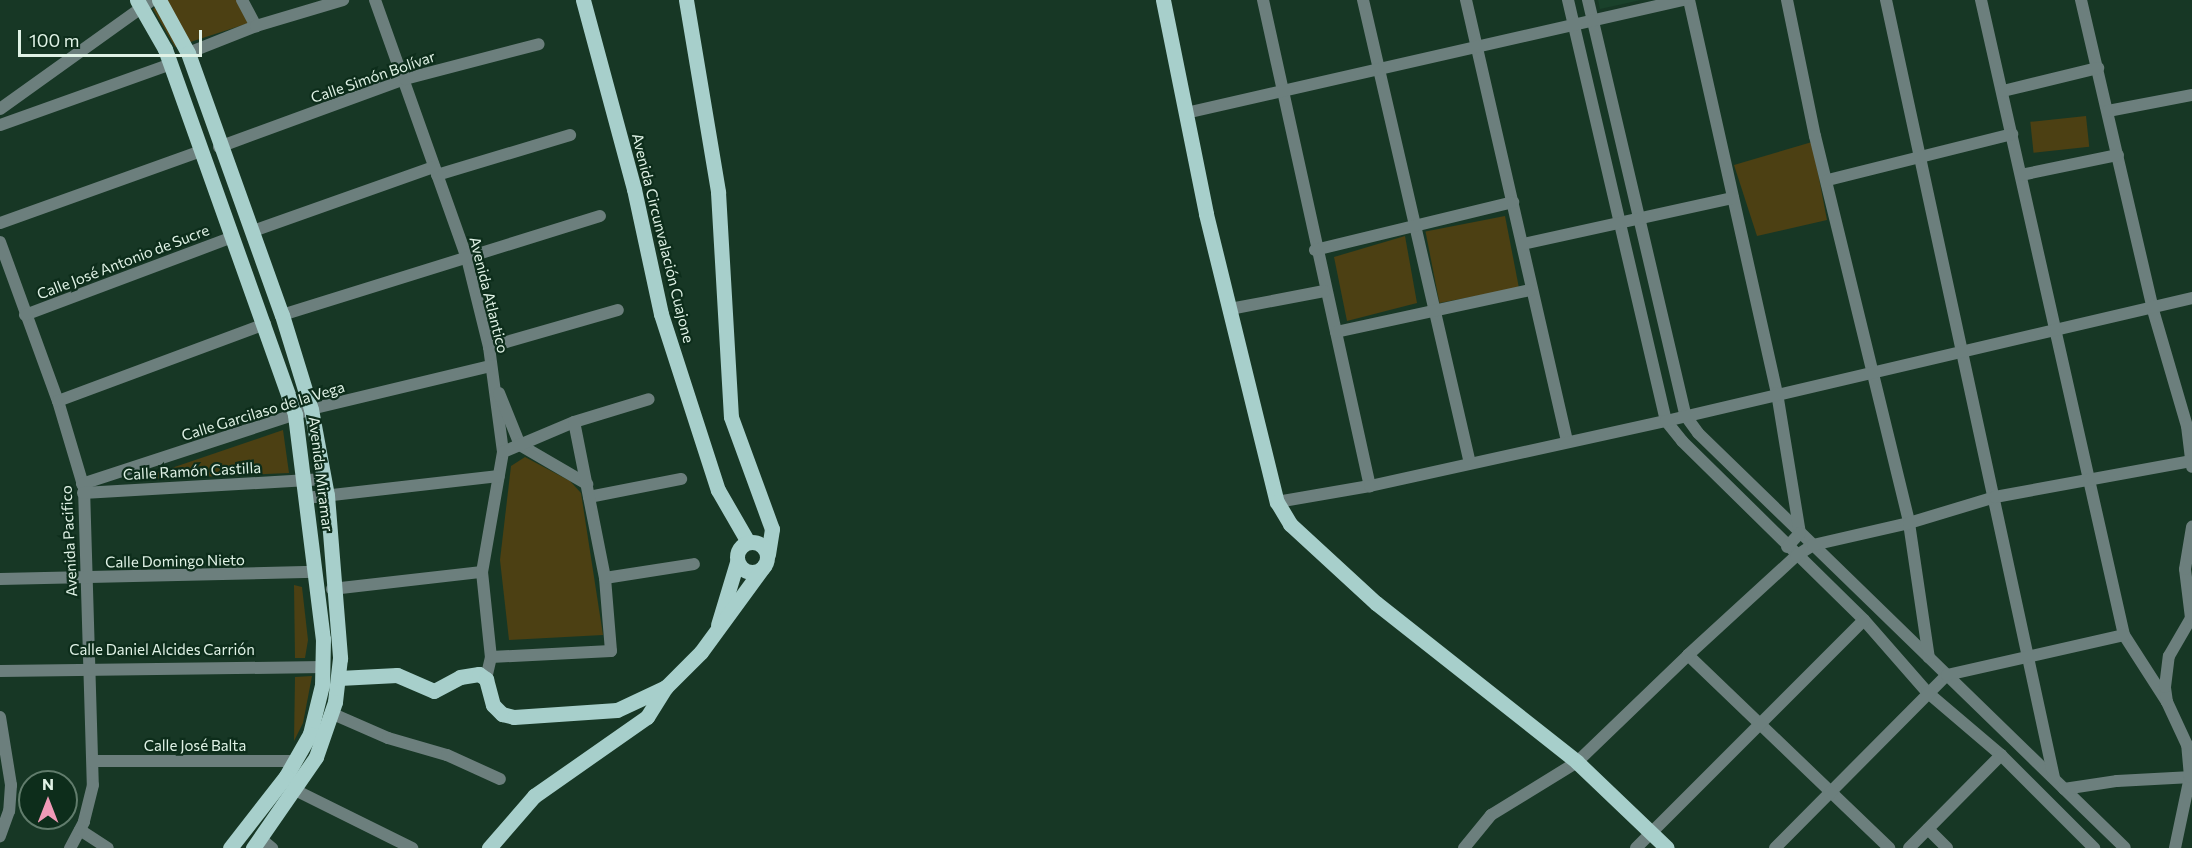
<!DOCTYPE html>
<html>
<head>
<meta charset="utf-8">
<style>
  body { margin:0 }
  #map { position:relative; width:2192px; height:848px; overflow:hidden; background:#173725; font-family:Commissioner,sans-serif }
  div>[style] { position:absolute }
  .built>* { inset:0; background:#1a412b }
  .green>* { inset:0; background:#4c4013; transform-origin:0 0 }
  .minor>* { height:12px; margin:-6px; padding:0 6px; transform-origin:6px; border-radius:6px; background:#6c7f7d }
  .major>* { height:15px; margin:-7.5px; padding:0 7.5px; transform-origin:7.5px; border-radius:7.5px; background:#a7cfcb }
  .major>.ring { margin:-7.5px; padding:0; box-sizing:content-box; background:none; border:15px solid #a7cfcb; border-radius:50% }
  span { translate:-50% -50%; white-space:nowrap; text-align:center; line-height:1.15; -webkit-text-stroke:4.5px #0d2d1b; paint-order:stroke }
  .street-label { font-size:15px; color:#e0f2e6 }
  .north { position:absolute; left:18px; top:770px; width:60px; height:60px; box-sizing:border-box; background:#0d2d1b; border:2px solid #617c6c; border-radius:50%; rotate:0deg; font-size:16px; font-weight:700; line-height:24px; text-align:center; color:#e0f2e6 }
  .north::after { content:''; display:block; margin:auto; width:21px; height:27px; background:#f09ab7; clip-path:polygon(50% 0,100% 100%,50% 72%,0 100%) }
  .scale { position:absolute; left:18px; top:30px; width:184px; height:27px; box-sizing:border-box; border:3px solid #e0f2e6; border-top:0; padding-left:8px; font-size:18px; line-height:21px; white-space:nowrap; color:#e0f2e6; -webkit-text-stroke:4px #0d2d1b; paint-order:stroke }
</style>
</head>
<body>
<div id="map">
  <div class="built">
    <div style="clip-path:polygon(1598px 0,1641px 0,1600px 9px)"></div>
  </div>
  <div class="green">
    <div style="clip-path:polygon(164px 0,237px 0,249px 23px,175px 47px,153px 9px)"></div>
    <div style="left:2086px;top:116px;width:31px;height:56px;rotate:84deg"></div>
    <div style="clip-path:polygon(1812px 142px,1827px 220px,1757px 236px,1734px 165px)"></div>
    <div style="left:1505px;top:216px;width:73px;height:81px;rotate:79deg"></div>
    <div style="clip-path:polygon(1405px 236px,1417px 303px,1347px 321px,1334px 257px)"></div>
    <div style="clip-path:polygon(283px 430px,289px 473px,152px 479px,151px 475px)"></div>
    <div style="clip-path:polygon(525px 457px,570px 481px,581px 493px,603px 635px,509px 640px,500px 560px,511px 466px)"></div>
    <div style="clip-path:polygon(294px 585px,302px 587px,308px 640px,305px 658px,295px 658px)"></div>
    <div style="clip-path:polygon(312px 676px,303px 723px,294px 741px,295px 677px)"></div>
  </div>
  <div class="minor">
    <div style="left:242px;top:0;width:30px;rotate:62deg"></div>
    <div style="left:375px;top:0;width:274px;rotate:70.4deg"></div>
    <div style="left:467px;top:258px;width:92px;rotate:76.1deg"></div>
    <div style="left:489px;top:347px;width:106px;rotate:82.4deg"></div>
    <div style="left:503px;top:452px;width:122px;rotate:99.9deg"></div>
    <div style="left:482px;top:572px;width:85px;rotate:84deg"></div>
    <div style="left:491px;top:657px;width:23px;rotate:103deg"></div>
    <div style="left:1263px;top:0;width:498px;rotate:77.6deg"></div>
    <div style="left:1363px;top:0;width:475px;rotate:77deg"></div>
    <div style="left:1466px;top:0;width:452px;rotate:77.1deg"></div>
    <div style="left:1568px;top:0;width:432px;rotate:76.9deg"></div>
    <div style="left:1666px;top:421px;width:26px;rotate:51deg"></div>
    <div style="left:1682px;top:441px;width:255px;rotate:44.5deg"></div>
    <div style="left:1864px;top:620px;width:96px;rotate:48.8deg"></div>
    <div style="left:1927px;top:692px;width:97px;rotate:40.4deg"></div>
    <div style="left:2001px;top:755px;width:132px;rotate:45deg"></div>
    <div style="left:1588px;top:0;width:426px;rotate:76.8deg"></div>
    <div style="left:1685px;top:415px;width:22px;rotate:54deg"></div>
    <div style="left:1698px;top:433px;width:595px;rotate:44.18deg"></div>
    <div style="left:1689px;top:0;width:403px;rotate:77.4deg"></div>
    <div style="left:1777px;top:393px;width:142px;rotate:80.7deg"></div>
    <div style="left:1800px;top:533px;width:19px;rotate:133deg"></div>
    <div style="left:1787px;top:0;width:139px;rotate:78.4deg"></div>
    <div style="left:1815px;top:136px;width:398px;rotate:76.3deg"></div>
    <div style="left:1909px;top:523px;width:136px;rotate:81.6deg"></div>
    <div style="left:1886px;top:0;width:796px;rotate:77.81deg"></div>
    <div style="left:1981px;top:0;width:651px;rotate:77.31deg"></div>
    <div style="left:2124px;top:635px;width:80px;rotate:57.3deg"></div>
    <div style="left:2081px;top:0;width:318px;rotate:76.9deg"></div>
    <div style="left:2153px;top:310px;width:121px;rotate:73.7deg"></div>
    <div style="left:2187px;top:426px;width:41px;rotate:83deg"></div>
    <div style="left:188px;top:53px;width:73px;rotate:-21.7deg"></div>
    <div style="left:256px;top:26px;width:91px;rotate:-16.6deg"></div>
    <div style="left:2003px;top:91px;width:98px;rotate:-13.6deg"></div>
    <div style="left:0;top:109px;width:187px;rotate:-35.6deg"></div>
    <div style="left:2108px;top:111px;width:86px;rotate:-10.8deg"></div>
    <div style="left:1186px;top:113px;width:510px;rotate:-12.81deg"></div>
    <div style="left:0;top:125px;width:182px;rotate:-19.6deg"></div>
    <div style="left:219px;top:147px;width:198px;rotate:-20.1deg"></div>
    <div style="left:405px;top:79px;width:138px;rotate:-14.6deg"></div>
    <div style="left:437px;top:175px;width:139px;rotate:-16.7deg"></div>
    <div style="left:2021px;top:175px;width:99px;rotate:-11.7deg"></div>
    <div style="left:1828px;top:180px;width:190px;rotate:-14deg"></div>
    <div style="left:0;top:223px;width:214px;rotate:-19.7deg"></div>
    <div style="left:253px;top:231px;width:192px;rotate:-19.5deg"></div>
    <div style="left:0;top:242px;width:169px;rotate:70deg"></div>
    <div style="left:58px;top:401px;width:91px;rotate:73.4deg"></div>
    <div style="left:84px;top:488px;width:297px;rotate:88.3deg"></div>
    <div style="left:93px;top:785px;width:38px;rotate:104deg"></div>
    <div style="left:84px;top:822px;width:30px;rotate:118deg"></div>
    <div style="left:1523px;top:244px;width:215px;rotate:-12.4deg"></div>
    <div style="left:1315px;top:250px;width:204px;rotate:-13.6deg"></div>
    <div style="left:1230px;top:309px;width:96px;rotate:-10.8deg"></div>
    <div style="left:25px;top:315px;width:221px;rotate:-20.6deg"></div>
    <div style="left:282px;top:315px;width:333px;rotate:-17.3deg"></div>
    <div style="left:1336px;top:332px;width:198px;rotate:-12.2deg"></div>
    <div style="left:489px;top:347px;width:134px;rotate:-16deg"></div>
    <div style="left:499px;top:393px;width:56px;rotate:68deg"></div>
    <div style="left:520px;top:445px;width:78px;rotate:30.2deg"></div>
    <div style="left:58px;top:401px;width:221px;rotate:-20.4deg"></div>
    <div style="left:503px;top:452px;width:77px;rotate:-22.9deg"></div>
    <div style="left:574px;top:422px;width:78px;rotate:-17deg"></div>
    <div style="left:82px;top:484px;width:241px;rotate:-18.1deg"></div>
    <div style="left:311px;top:409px;width:184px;rotate:-13.5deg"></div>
    <div style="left:83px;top:493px;width:242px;rotate:-3.3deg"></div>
    <div style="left:589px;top:497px;width:94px;rotate:-11.1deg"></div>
    <div style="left:306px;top:498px;width:194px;rotate:-6.5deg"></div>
    <div style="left:1277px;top:502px;width:94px;rotate:-9.8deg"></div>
    <div style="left:1370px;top:486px;width:303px;rotate:-12.4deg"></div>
    <div style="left:1666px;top:421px;width:540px;rotate:-13.16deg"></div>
    <div style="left:605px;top:578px;width:90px;rotate:-8.9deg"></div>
    <div style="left:0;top:579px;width:315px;rotate:-1.3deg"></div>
    <div style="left:332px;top:589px;width:151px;rotate:-6.5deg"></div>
    <div style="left:1688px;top:655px;width:279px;rotate:43.8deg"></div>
    <div style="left:491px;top:657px;width:120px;rotate:-2.9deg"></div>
    <div style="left:611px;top:651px;width:73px;rotate:-94.7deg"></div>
    <div style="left:605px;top:578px;width:159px;rotate:-101.2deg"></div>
    <div style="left:0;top:671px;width:324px;rotate:-0.7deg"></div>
    <div style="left:333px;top:714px;width:60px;rotate:23.6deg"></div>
    <div style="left:388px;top:738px;width:61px;rotate:16.1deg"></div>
    <div style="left:447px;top:755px;width:58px;rotate:24.4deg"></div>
    <div style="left:0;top:717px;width:69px;rotate:80.8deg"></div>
    <div style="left:11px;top:785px;width:26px;rotate:94deg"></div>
    <div style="left:9px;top:811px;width:27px;rotate:110deg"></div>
    <div style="left:93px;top:761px;width:203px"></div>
    <div style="left:2064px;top:789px;width:54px;rotate:-8.6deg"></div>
    <div style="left:2117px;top:781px;width:75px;rotate:-3.1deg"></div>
    <div style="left:295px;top:790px;width:131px;rotate:26.4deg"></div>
    <div style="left:1928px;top:829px;width:27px;rotate:45deg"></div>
    <div style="left:80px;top:830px;width:33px;rotate:33deg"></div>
    <div style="left:260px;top:838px;width:16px;rotate:40deg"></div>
    <div style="left:1464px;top:848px;width:43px;rotate:-50.7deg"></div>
    <div style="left:1491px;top:815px;width:101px;rotate:-31.6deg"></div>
    <div style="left:1577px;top:762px;width:154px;rotate:-43.9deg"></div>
    <div style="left:1688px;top:655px;width:147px;rotate:-42.5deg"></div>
    <div style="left:1796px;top:556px;width:20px;rotate:-33deg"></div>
    <div style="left:1813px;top:545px;width:98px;rotate:-12.9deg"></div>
    <div style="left:1909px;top:523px;width:90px;rotate:-16.8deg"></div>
    <div style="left:1995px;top:497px;width:200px;rotate:-10.4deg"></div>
    <div style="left:1636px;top:848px;width:322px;rotate:-45deg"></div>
    <div style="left:1775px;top:848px;width:244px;rotate:-45.2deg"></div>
    <div style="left:1947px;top:675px;width:181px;rotate:-12.7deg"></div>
    <div style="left:1909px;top:848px;width:131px;rotate:-45.3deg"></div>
    <div style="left:2175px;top:848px;width:73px;rotate:-78.1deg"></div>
    <div style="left:2190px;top:777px;width:32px;rotate:-95deg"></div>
    <div style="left:2187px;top:745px;width:47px;rotate:-114.9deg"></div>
    <div style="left:2167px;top:702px;width:15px;rotate:-98deg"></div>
    <div style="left:2165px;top:687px;width:31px;rotate:-83deg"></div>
    <div style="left:2169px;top:656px;width:44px;rotate:-59.9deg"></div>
    <div style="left:2191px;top:618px;width:49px;rotate:-97deg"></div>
    <div style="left:2185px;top:569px;width:43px;rotate:-80.5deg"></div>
  </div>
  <div class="major">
    <div style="left:137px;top:0;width:56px;rotate:60.3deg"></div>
    <div style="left:165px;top:49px;width:388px;rotate:70.4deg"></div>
    <div style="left:295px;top:415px;width:226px;rotate:82.9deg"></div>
    <div style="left:323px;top:639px;width:46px;rotate:91.2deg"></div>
    <div style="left:322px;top:685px;width:50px;rotate:103.8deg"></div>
    <div style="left:310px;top:734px;width:48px;rotate:119.7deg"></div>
    <div style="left:286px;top:776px;width:91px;rotate:127.9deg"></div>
    <div style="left:159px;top:0;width:60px;rotate:61.3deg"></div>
    <div style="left:188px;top:53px;width:278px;rotate:70.3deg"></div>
    <div style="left:282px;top:315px;width:98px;rotate:72.9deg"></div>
    <div style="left:311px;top:409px;width:87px;rotate:79.5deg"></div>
    <div style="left:327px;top:495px;width:164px;rotate:85.4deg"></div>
    <div style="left:340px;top:658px;width:44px;rotate:96.5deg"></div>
    <div style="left:335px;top:702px;width:58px;rotate:109.1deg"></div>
    <div style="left:316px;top:757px;width:111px;rotate:124.7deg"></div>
    <div style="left:583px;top:0;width:196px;rotate:74.9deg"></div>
    <div style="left:634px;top:189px;width:128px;rotate:77.8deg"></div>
    <div style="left:661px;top:314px;width:185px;rotate:72.1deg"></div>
    <div style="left:718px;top:490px;width:60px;rotate:60deg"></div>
    <div style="left:686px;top:0;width:195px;rotate:80.5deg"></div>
    <div style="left:718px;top:192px;width:225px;rotate:86.7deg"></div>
    <div style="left:731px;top:417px;width:119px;rotate:69.9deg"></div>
    <div style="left:772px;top:529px;width:26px;rotate:99deg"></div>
    <div style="left:1163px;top:0;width:218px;rotate:78.6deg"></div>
    <div style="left:1206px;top:214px;width:297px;rotate:76.2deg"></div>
    <div style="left:1277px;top:502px;width:26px;rotate:59deg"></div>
    <div style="left:1290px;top:524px;width:117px;rotate:42.6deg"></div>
    <div style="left:1376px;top:603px;width:256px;rotate:38.3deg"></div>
    <div style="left:1577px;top:762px;width:124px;rotate:43.7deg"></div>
    <div class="ring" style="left:737px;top:542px;width:15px;height:15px"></div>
    <div style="left:718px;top:625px;width:66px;rotate:-73.2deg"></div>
    <div style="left:339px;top:678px;width:58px;rotate:-3deg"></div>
    <div style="left:397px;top:675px;width:40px;rotate:23.4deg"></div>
    <div style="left:434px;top:691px;width:30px;rotate:-28deg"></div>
    <div style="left:460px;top:677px;width:19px;rotate:-9deg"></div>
    <div style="left:479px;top:674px;width:9px;rotate:36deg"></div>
    <div style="left:486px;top:679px;width:27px;rotate:75deg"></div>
    <div style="left:493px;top:705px;width:13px;rotate:45deg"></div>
    <div style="left:502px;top:714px;width:12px;rotate:14deg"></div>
    <div style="left:514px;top:717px;width:103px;rotate:-3.9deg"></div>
    <div style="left:617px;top:710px;width:54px;rotate:-25.1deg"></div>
    <div style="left:489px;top:848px;width:69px;rotate:-49.1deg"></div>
    <div style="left:534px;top:796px;width:138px;rotate:-35deg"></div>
    <div style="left:647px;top:717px;width:36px;rotate:-58deg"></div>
    <div style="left:666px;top:687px;width:49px;rotate:-45deg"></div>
    <div style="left:701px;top:652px;width:107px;rotate:-53.8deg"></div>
  </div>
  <div class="street-label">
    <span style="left:373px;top:77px;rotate:-19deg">Calle Simón Bolívar</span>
    <span style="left:663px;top:238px;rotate:76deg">Avenida Circunvalación Cuajone</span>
    <span style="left:123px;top:262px;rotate:-21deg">Calle José Antonio de Sucre</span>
    <span style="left:489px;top:295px;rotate:76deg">Avenida Atlantico</span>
    <span style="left:263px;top:411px;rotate:-17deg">Calle Garcilaso de la Vega</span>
    <span style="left:192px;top:471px;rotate:-3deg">Calle Ramón Castilla</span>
    <span style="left:321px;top:474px;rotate:83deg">Avenida Miramar</span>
    <span style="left:69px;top:541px;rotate:-93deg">Avenida Pacifico</span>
    <span style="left:175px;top:561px;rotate:-1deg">Calle Domingo Nieto</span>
    <span style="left:162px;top:650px">Calle Daniel Alcides Carrión</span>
    <span style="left:195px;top:746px">Calle José Balta</span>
  </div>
  <div class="north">N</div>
  <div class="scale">100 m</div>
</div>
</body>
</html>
